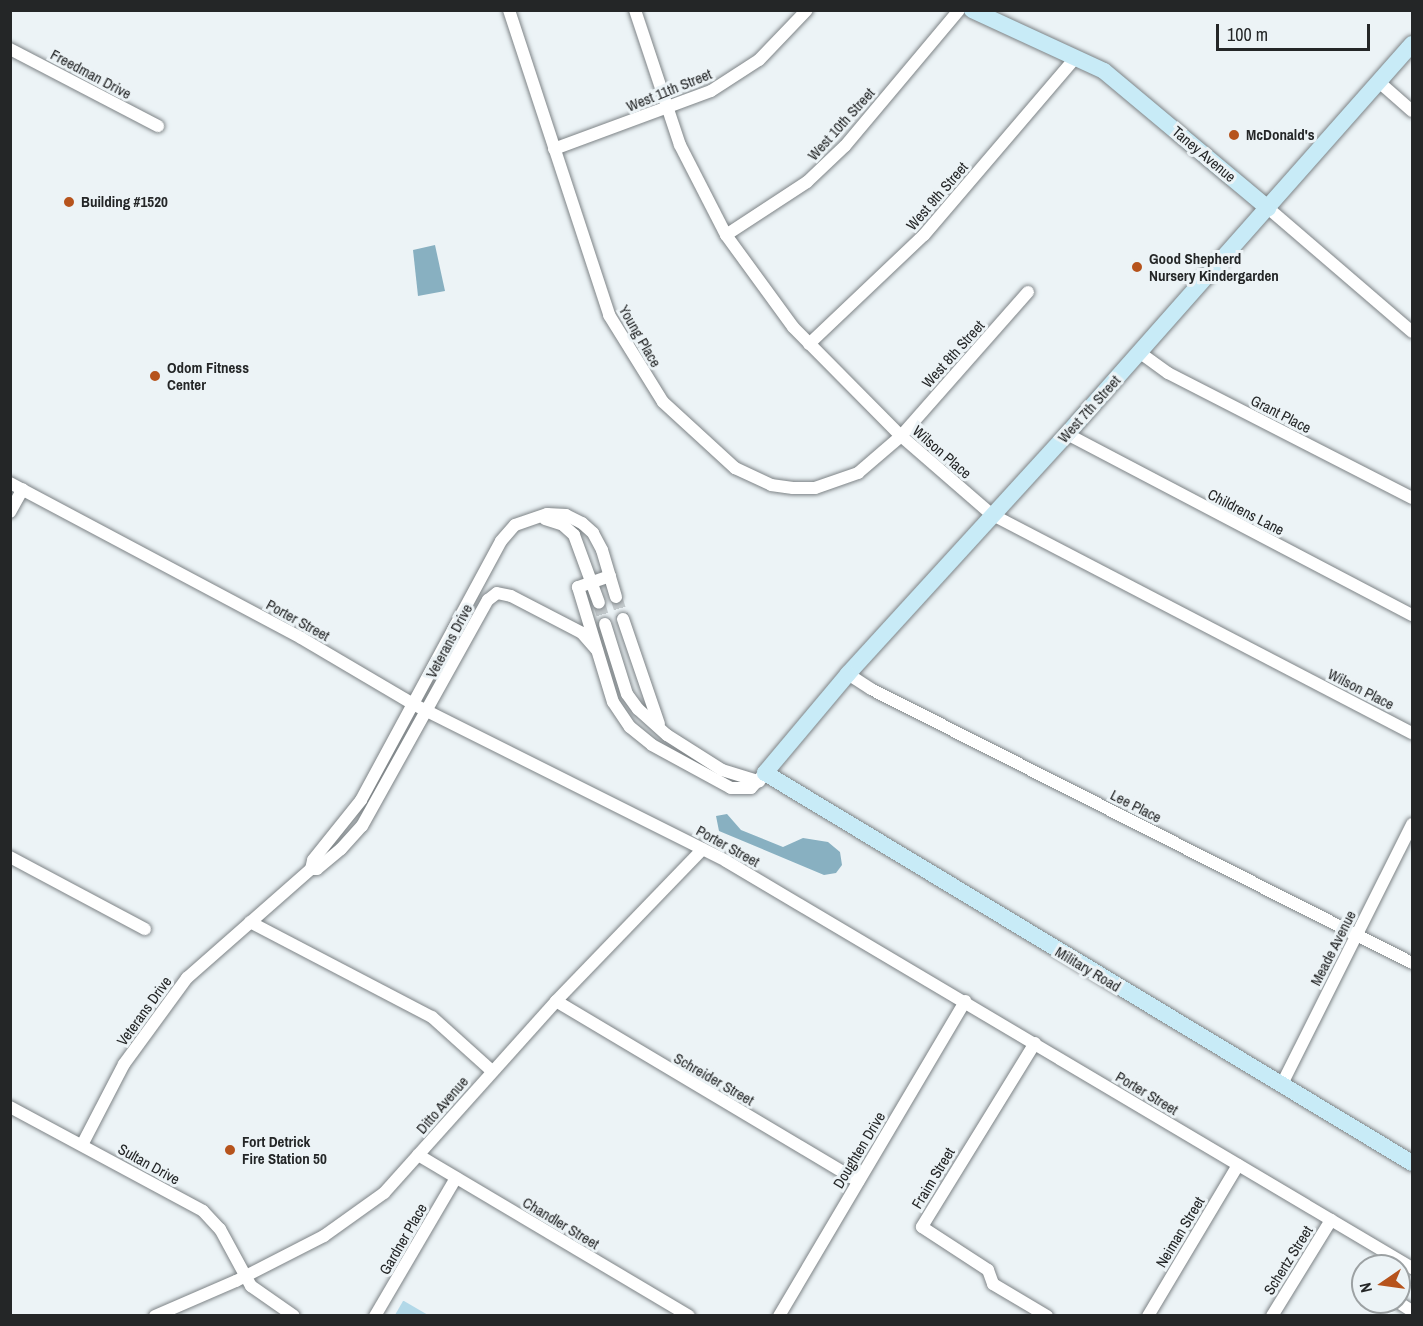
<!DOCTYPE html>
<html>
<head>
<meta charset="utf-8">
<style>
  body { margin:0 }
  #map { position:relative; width:1423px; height:1326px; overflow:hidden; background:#ecf3f6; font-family:"Archivo Narrow",sans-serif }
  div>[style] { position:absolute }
  .green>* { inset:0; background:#b2d8e8 }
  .water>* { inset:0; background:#88b0c1 }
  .street-tunnel>* { height:12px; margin-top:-6px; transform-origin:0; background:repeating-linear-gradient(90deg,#c4cacd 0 12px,transparent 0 18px) }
  .roads { filter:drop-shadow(0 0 2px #7d8386) drop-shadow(0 0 2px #7d8386) }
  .street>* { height:12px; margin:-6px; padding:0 6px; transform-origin:6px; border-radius:6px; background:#fff }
  .secondary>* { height:16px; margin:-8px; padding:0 8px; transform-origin:8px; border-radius:8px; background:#c8ebf7 }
  .dots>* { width:16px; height:16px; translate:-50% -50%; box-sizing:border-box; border:3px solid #ecf3f6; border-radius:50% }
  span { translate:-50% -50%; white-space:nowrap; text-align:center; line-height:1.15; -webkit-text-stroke:6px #ecf3f6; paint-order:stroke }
  .street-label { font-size:15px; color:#242627 }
  .poi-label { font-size:15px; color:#242627; font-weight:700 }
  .left { translate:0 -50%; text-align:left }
  .frame { position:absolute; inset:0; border:12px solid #242627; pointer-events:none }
  .north { position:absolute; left:1351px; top:1254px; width:60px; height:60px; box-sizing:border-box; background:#ecf3f6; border:2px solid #9ca1a3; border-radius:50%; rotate:257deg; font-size:16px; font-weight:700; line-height:24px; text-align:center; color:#242627 }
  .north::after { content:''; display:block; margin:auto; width:21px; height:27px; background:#b6531c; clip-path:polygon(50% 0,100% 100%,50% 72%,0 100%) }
  .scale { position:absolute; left:1216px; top:24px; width:154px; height:27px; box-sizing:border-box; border:3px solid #242627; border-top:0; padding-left:8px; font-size:18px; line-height:21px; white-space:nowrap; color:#242627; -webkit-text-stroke:4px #ecf3f6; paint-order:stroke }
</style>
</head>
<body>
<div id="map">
  <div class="green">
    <div style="clip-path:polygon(403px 1301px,404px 1301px,428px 1315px,395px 1315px)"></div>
  </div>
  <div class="water">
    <div style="clip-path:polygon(435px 245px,445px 291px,418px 296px,413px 250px)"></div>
    <div style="clip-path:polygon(727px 814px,741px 830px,783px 847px,803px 838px,828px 842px,840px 852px,842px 865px,836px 873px,824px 875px,719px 831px,716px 816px)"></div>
  </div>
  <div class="street-tunnel">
    <div style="left:616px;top:597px;width:23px;rotate:72deg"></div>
    <div style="left:599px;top:603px;width:22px;rotate:74deg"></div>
  </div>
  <div class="roads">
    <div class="street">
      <div style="left:509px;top:10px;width:321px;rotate:71.8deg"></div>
      <div style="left:609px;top:315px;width:102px;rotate:58.2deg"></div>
      <div style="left:663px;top:402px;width:98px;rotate:42.5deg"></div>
      <div style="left:735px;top:468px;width:40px;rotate:25deg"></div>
      <div style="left:771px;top:485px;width:22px;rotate:8deg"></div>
      <div style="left:793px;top:488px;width:22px"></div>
      <div style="left:815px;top:488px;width:46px;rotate:-19.2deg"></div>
      <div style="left:858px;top:473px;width:57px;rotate:-40.7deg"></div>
      <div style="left:901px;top:436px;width:192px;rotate:-48.6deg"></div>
      <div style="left:635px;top:10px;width:142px;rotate:71.6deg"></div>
      <div style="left:680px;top:145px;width:101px;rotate:62.9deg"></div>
      <div style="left:726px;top:235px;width:114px;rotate:53.9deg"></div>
      <div style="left:793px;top:327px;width:153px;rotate:45.3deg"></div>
      <div style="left:901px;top:436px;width:119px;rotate:40.9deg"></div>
      <div style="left:991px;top:514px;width:475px;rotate:27.5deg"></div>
      <div style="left:10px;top:49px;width:167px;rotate:27.5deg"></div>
      <div style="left:1379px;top:82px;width:44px;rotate:41.3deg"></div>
      <div style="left:554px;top:149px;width:167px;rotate:-20.3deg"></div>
      <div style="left:711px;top:91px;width:57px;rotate:-32.9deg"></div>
      <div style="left:759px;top:60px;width:69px;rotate:-46.2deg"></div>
      <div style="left:1268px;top:208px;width:190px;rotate:40.7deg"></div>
      <div style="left:726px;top:235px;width:97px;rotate:-33.2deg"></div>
      <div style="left:807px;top:182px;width:52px;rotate:-43.5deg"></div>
      <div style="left:845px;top:146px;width:177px;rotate:-50deg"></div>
      <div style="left:809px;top:344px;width:158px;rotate:-43.5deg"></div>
      <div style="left:924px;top:235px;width:234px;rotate:-49.5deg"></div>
      <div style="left:1139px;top:352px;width:36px;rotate:36deg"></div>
      <div style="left:1168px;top:373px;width:274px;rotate:27.1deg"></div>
      <div style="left:1067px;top:434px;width:390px;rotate:27.7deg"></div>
      <div style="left:10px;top:483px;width:330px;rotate:28deg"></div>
      <div style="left:301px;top:638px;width:130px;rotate:30.5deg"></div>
      <div style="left:413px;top:704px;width:350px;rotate:26.6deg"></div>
      <div style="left:726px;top:861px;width:798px;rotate:30.68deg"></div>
      <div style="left:10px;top:512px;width:26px;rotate:-61deg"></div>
      <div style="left:545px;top:519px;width:19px;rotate:18deg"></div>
      <div style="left:563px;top:525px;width:15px;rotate:42deg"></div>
      <div style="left:574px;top:535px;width:72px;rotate:69.8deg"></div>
      <div style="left:610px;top:576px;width:34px;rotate:161deg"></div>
      <div style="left:578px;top:587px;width:120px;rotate:73.1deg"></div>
      <div style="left:613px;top:702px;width:30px;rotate:56deg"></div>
      <div style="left:630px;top:727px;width:28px;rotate:39deg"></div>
      <div style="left:652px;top:745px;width:90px;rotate:28.6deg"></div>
      <div style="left:731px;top:788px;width:20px"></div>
      <div style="left:751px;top:788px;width:21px;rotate:-47deg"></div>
      <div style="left:623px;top:619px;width:111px;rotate:71.1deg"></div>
      <div style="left:605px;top:624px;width:73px;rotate:72.6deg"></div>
      <div style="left:627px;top:694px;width:19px;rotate:54deg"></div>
      <div style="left:638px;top:709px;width:39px;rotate:42deg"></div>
      <div style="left:667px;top:735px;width:65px;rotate:32.5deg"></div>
      <div style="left:722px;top:770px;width:39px;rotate:17deg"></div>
      <div style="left:848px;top:674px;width:27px;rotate:33deg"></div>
      <div style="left:871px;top:689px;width:606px;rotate:26.86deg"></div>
      <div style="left:10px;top:857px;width:153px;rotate:28.1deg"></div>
      <div style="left:311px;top:869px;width:9px;rotate:-77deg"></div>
      <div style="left:313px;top:860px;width:77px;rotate:-51.3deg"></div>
      <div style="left:361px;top:800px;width:294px;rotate:-61.6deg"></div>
      <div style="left:501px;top:541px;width:21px;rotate:-49deg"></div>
      <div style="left:515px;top:525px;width:34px;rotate:-19deg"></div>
      <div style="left:547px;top:514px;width:19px;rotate:3deg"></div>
      <div style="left:566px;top:515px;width:18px;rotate:27deg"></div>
      <div style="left:582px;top:523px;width:15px;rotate:42deg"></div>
      <div style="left:593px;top:533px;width:19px;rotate:62deg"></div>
      <div style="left:602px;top:550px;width:49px;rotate:73.4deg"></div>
      <div style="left:250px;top:922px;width:205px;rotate:27.6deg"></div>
      <div style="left:432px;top:1017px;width:81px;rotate:42deg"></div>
      <div style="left:556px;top:1001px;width:352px;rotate:30.8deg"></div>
      <div style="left:1035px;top:1043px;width:216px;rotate:121.6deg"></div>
      <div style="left:922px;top:1227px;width:79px;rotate:33.1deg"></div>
      <div style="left:988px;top:1270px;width:15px;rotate:70deg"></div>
      <div style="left:993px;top:1284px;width:63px;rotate:30.7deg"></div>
      <div style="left:1281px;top:1086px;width:293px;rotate:-63.4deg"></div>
      <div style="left:10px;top:1107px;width:219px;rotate:28.3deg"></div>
      <div style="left:203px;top:1211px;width:25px;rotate:47deg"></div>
      <div style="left:220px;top:1229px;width:65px;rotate:61.5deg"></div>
      <div style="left:251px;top:1286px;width:52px;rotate:34.9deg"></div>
      <div style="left:82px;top:1145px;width:91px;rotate:-62.6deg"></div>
      <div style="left:124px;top:1064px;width:107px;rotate:-53.8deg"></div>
      <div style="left:187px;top:978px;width:165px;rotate:-41.3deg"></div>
      <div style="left:311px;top:869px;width:6px"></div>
      <div style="left:317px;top:869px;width:31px;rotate:-40deg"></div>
      <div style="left:341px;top:849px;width:31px;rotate:-48deg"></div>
      <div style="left:362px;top:826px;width:259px;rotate:-60.9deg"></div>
      <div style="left:488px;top:600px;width:11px;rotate:-38deg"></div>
      <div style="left:497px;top:593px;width:14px;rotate:12deg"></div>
      <div style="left:511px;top:596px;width:80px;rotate:27.5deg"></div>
      <div style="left:582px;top:633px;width:23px;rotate:49deg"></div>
      <div style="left:418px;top:1155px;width:315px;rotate:30.7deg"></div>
      <div style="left:1398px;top:1302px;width:17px;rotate:33deg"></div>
      <div style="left:155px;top:1316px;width:88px;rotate:-23.4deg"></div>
      <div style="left:236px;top:1281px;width:99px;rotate:-27.1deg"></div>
      <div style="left:324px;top:1236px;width:74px;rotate:-35.6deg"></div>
      <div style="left:384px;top:1193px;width:258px;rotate:-48.1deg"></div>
      <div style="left:556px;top:1001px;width:211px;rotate:-46deg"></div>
      <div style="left:375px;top:1316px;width:160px;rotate:-59.6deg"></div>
      <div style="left:779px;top:1316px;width:366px;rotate:-59.4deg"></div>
      <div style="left:1148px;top:1316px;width:176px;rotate:-59.2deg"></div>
      <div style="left:1272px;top:1316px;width:113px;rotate:-58.4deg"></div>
    </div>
    <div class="secondary">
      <div style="left:972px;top:10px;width:145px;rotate:24.8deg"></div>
      <div style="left:1104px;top:71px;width:214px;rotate:39.9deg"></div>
      <div style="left:1412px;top:44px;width:521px;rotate:131.5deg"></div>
      <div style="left:1067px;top:434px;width:325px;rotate:132.4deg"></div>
      <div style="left:848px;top:674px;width:129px;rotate:130deg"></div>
      <div style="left:765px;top:773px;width:755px;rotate:31.08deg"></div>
    </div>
  </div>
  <div class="dots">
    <div style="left:1234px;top:135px;background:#b6531c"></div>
    <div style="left:69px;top:202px;background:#b6531c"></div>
    <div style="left:1137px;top:267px;background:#b6531c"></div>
    <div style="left:155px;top:376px;background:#b6531c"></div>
    <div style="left:230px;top:1150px;background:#b6531c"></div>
  </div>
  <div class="street-label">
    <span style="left:91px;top:74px;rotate:28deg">Freedman Drive</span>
    <span style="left:669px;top:90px;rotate:-22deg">West 11th Street</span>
    <span style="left:841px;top:124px;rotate:-48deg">West 10th Street</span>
    <span style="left:1204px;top:154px;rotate:40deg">Taney Avenue</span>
    <span style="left:937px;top:196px;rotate:-49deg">West 9th Street</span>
    <span style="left:640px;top:336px;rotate:60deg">Young Place</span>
    <span style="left:953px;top:354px;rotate:-48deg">West 8th Street</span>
    <span style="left:1089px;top:409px;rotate:-48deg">West 7th Street</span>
    <span style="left:1281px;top:414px;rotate:27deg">Grant Place</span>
    <span style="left:942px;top:452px;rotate:41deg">Wilson Place</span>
    <span style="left:1246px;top:512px;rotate:27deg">Childrens Lane</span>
    <span style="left:298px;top:620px;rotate:29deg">Porter Street</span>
    <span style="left:449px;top:641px;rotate:-62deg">Veterans Drive</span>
    <span style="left:1361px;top:689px;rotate:27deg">Wilson Place</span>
    <span style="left:1136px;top:806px;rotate:27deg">Lee Place</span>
    <span style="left:728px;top:846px;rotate:29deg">Porter Street</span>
    <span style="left:1333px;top:948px;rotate:-63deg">Meade Avenue</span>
    <span style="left:1088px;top:969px;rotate:31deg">Military Road</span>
    <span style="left:144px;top:1011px;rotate:-54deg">Veterans Drive</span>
    <span style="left:714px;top:1079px;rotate:30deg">Schreider Street</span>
    <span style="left:1147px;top:1093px;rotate:31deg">Porter Street</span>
    <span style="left:442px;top:1105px;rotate:-49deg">Ditto Avenue</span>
    <span style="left:859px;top:1150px;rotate:-59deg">Doughten Drive</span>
    <span style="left:149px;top:1164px;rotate:29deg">Sultan Drive</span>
    <span style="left:933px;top:1178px;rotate:-59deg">Fraim Street</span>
    <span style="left:561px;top:1223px;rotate:31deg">Chandler Street</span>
    <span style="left:1180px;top:1232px;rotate:-59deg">Neiman Street</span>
    <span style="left:403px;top:1239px;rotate:-60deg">Gardner Place</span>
    <span style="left:1288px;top:1260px;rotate:-58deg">Schertz Street</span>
  </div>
  <div class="poi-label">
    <span class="left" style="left:1246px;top:135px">McDonald's</span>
    <span class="left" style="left:81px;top:202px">Building #1520</span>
    <span class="left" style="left:1149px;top:267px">Good Shepherd<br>Nursery Kindergarden</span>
    <span class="left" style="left:167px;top:376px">Odom Fitness<br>Center</span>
    <span class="left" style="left:242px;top:1150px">Fort Detrick<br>Fire Station 50</span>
  </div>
  <div class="frame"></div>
  <div class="north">N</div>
  <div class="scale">100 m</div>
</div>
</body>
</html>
